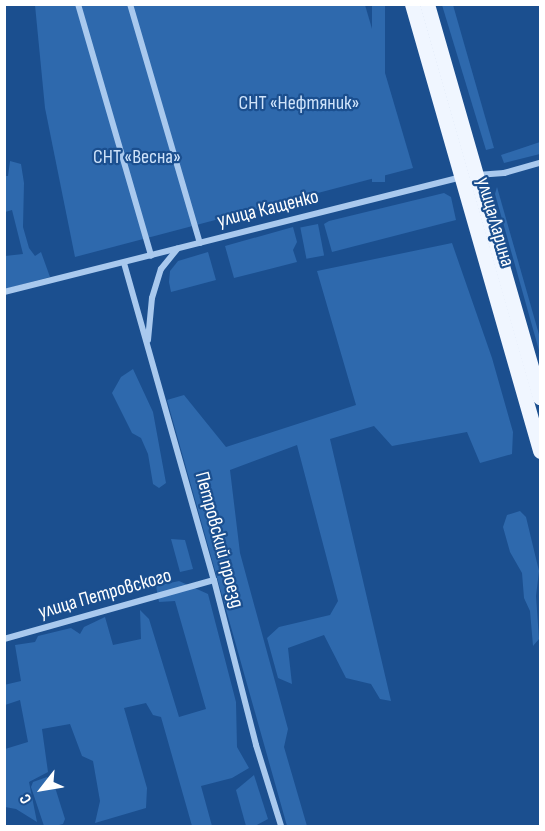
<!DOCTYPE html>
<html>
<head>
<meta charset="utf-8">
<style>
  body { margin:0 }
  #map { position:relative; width:545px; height:831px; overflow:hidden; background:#1b4f8f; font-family:"Sofia Sans Condensed",sans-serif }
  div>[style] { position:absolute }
  .green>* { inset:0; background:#2e69ad; transform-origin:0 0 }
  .street>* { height:6px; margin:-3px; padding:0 3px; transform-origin:3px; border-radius:3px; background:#a9c9ee }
  .primary>* { height:15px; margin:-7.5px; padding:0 7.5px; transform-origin:7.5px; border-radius:7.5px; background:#f0f6ff }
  span { translate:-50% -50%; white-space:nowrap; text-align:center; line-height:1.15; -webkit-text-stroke:4.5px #1b4f8f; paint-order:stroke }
  .park-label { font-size:20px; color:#cfe3fa }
  .street-label { font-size:20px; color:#fff }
  .frame { position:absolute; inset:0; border:6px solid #fff; pointer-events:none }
  .north { position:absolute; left:12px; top:759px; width:60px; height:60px; -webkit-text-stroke:4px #1b4f8f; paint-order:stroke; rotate:239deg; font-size:16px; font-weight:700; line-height:24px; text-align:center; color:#fff }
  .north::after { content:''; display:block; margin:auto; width:21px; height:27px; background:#fff; clip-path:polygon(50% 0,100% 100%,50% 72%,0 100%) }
</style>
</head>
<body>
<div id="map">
  <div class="green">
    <div style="clip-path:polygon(35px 5px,365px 5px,413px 168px,75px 257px,45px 108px)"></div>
    <div style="left:372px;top:5px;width:13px;height:177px"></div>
    <div style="clip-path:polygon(442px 5px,453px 5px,494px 148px,486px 150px)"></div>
    <div style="clip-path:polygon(540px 142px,540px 154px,504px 163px,501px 155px)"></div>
    <div style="clip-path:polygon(10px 161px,21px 164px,24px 183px,23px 227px,29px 248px,35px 256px,41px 252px,50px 277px,5px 289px,5px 256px,23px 254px,12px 210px,5px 212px,5px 176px,8px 176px)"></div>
    <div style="clip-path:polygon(497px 187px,540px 338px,540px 354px,495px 194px)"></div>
    <div style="clip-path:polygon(444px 193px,451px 197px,456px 220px,332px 252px,324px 224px,329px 221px)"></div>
    <div style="left:318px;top:224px;width:32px;height:18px;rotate:79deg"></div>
    <div style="clip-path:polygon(293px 227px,297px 242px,293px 250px,297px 262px,234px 278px,225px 246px)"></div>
    <div style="clip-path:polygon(452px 243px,492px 358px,513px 432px,512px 454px,480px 463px,467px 432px,392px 446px,374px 426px,330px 439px,391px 701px,380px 699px,371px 684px,346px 678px,324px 635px,288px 648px,292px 684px,278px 678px,267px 638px,279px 627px,330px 615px,338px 601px,297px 445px,230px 470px,240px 553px,288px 729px,284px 747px,307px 826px,287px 826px,167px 400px,184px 395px,226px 447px,356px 405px,317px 271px)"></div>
    <div style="clip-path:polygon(208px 252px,216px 280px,171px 292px,169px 282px,170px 271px,178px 261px)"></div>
    <div style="clip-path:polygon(133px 369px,153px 412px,166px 483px,159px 488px,153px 484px,148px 454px,141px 438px,132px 433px,112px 393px,121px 377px)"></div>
    <div style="clip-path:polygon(520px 511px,526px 517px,539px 571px,536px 596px,539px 639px,533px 646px,530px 611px,524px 598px,522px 573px,510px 552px,503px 527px,507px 515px)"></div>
    <div style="clip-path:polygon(171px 539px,185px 540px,193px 569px,180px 572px)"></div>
    <div style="clip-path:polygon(179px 581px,208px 594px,236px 702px,237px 747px,249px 768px,232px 778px,201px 786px,212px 826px,192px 826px,161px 717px,153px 715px,146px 703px,124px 708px,147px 788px,146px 808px,95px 823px,100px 801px,93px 761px,82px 756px,70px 724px,42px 729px,48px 772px,29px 782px,37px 822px,16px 809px,5px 807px,5px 749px,28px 742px,20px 700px,5px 705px,4px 685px,21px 681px,15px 645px,35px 642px,38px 636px,71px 628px,80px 634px,84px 627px,105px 617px,113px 645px,141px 639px,140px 610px,149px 619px,179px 717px,206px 709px,175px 601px,159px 602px,156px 586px)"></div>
    <div style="clip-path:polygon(254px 775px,268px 819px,255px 826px,246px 826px,236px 790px)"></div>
    <div style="clip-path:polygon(47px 777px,53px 781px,65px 819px,63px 824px,55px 826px,44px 826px,31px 787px,33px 782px)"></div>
  </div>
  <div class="street">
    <div style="left:78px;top:4px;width:262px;rotate:73.8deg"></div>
    <div style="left:130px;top:4px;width:249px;rotate:73.7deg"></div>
    <div style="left:477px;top:175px;width:27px;rotate:-4deg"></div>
    <div style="left:504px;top:173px;width:37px;rotate:-16deg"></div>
    <div style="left:124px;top:263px;width:330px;rotate:74.2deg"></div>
    <div style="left:214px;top:580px;width:170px;rotate:75.7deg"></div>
    <div style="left:256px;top:745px;width:85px;rotate:72.8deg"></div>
    <div style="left:4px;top:292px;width:471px;rotate:-14.1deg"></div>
    <div style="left:148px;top:340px;width:42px;rotate:-84.6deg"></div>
    <div style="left:152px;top:298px;width:30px;rotate:-73deg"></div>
    <div style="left:161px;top:269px;width:26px;rotate:-51deg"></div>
    <div style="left:4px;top:639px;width:218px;rotate:-15.7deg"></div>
  </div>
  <div class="primary">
    <div style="left:412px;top:4px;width:465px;rotate:74deg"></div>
    <div style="left:427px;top:4px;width:409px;rotate:74deg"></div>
  </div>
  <div class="park-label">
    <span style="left:299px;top:103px">СНТ «Нефтяник»</span>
    <span style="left:137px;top:157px">СНТ «Весна»</span>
  </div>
  <div class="street-label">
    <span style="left:268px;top:209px;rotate:-14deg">улица Кащенко</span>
    <span style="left:495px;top:222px;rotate:74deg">улица Ларина</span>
    <span style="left:219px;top:540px;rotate:75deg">Петровский проезд</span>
    <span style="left:105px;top:594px;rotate:-16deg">улица Петровского</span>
  </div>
  <div class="frame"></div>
  <div class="north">С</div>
</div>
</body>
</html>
